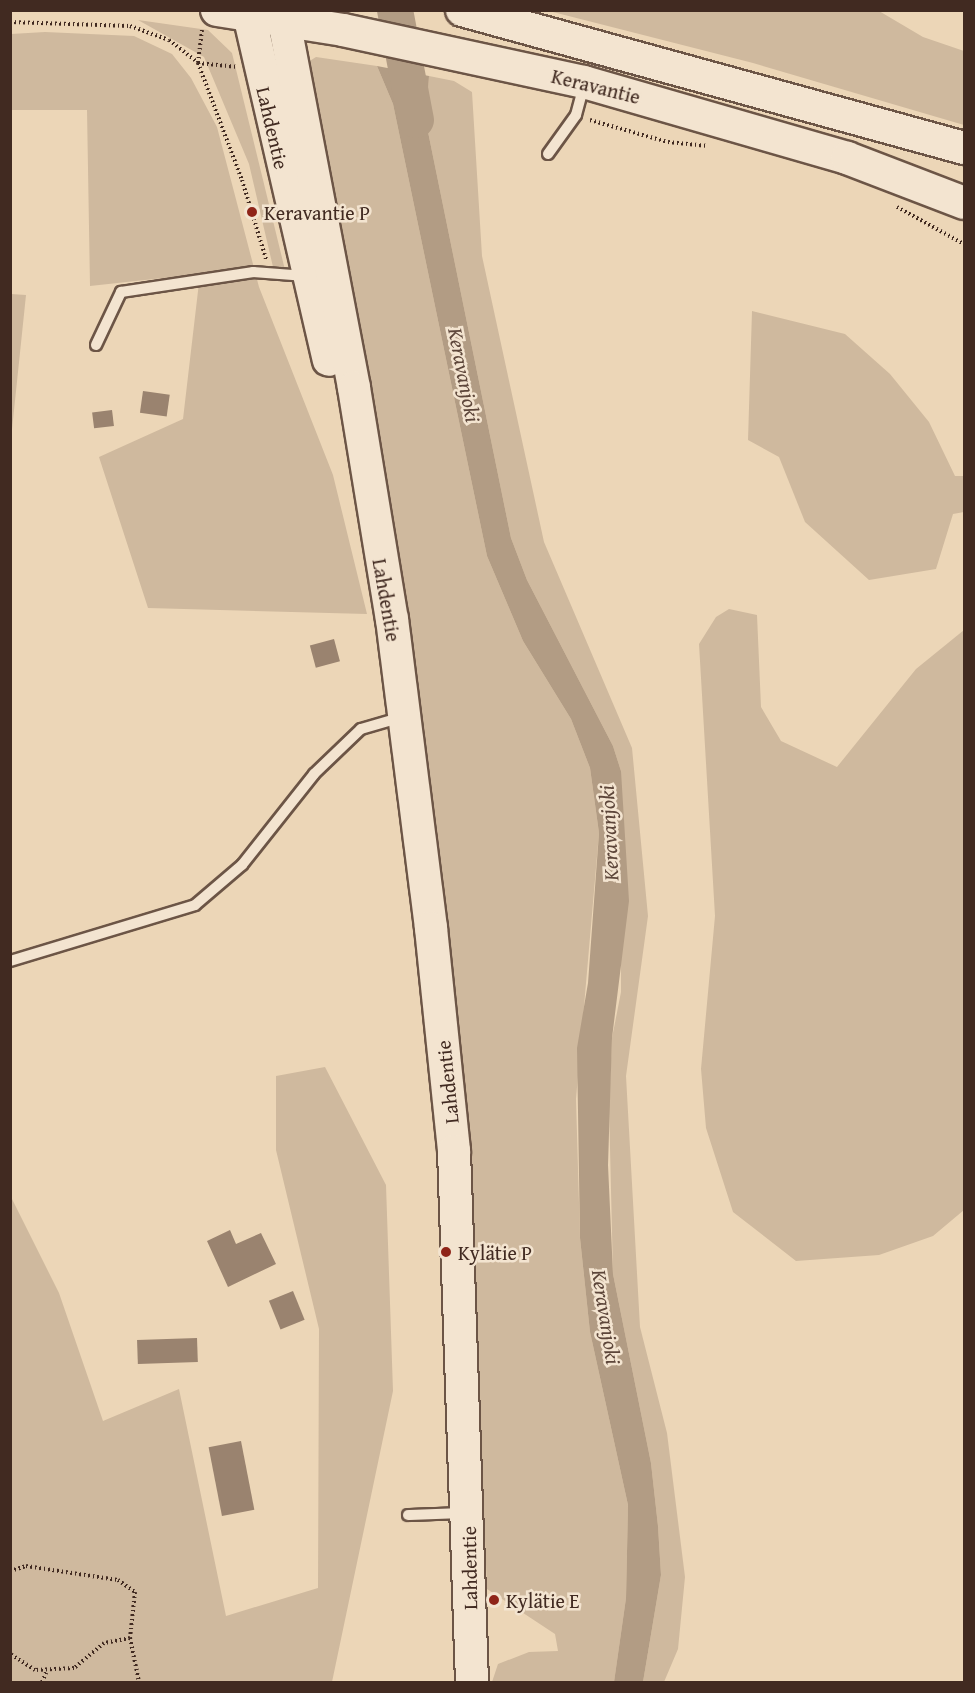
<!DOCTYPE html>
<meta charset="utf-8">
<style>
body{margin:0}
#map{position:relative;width:975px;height:1693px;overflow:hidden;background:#ecd6b7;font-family:"Gentium Book Plus",serif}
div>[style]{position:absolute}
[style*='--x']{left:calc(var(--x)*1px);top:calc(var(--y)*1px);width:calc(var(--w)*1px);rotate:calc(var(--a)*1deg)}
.green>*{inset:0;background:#cfb99e}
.water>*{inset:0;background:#b29c84}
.river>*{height:36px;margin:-18px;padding:0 18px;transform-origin:18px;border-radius:18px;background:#b29c84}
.building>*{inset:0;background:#9a836f;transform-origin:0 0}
.path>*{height:4px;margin-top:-2px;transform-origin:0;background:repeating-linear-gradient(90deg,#412a21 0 1.5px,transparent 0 4.5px)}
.roads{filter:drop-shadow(2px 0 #6c5546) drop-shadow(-2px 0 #6c5546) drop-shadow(0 2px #6c5546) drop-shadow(0 -2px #6c5546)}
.lane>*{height:10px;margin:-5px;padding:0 5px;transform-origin:5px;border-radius:5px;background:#f3e4d0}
.secondary>*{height:32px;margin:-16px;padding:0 16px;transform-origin:16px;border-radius:16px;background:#f3e4d0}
.dots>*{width:16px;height:16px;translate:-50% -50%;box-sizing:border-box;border:3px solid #f3e4d0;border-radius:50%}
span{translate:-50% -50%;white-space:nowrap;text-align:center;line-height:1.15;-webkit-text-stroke:5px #f3e4d0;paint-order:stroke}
.street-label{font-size:20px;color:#412a21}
.poi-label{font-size:20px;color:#412a21}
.left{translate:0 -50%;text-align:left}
.water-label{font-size:21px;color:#5d463a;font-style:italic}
.frame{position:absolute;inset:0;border:12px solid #412a21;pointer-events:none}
</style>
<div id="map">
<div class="green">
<div style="clip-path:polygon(549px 11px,879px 11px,923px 37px,964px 51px,964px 125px,753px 63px)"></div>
<div style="clip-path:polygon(138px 20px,208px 30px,232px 53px,285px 270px,273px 267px,249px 164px,204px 57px)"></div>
<div style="clip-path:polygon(45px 32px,134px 36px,172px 54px,191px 78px,217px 127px,259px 287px,333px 475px,367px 614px,148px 608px,99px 457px,183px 419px,200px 274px,90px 286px,87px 110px,11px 110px,11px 34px)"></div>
<div style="clip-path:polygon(316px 57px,377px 66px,393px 104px,487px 556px,523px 641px,571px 719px,590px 768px,599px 833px,576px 1099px,580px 1238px,590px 1332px,628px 1505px,626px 1598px,614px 1682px,492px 1682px,498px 1664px,529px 1652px,558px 1651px,555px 1634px,487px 1589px,471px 1194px,431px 783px,361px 378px,300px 67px)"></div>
<div style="clip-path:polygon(429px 76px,454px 81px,472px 92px,482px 256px,544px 542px,632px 748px,648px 916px,626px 1076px,640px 1327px,667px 1433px,685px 1577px,678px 1649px,664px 1682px,643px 1682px,661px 1575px,658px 1526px,651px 1463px,613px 1274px,609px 1106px,612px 1038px,621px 992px,621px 771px,613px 746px,527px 580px,511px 538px,426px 122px)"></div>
<div style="clip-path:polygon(11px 294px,26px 295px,11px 439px,10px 294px)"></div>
<div style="clip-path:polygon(752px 311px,845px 334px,890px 374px,929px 422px,955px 476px,964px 476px,964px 512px,953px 514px,936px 569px,869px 580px,805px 522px,779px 457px,748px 440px)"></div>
<div style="clip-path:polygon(729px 609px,757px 615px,761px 707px,781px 741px,837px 767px,916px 669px,964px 630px,964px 1210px,933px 1236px,879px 1255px,796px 1261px,733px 1212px,706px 1128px,701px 1069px,715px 916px,699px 644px,716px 617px)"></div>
<div style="clip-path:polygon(325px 1067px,386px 1185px,393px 1391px,332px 1682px,11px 1682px,11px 1197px,59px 1293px,103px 1421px,179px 1389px,226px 1616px,318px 1588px,319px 1329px,276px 1150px,276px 1076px)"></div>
</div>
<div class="water">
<div style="clip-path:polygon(377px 66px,429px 76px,426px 122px,511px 538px,527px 580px,613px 746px,621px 771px,629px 901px,612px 1038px,608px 1165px,613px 1274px,651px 1463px,658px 1526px,661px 1575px,643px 1682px,614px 1682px,626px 1598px,628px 1505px,590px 1332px,580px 1238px,577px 1048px,588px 983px,599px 833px,590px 768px,571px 719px,523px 641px,487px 556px,393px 104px)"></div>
</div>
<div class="river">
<div style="--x:395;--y:10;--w:112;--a:79.2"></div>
</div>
<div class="building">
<div style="left:143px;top:391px;width:27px;height:22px;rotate:8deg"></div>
<div style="left:112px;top:410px;width:16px;height:20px;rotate:83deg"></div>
<div style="left:334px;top:639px;width:23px;height:25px;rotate:75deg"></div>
<div style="clip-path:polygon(230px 1230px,236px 1244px,261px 1233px,276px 1264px,228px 1287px,207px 1241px)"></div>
<div style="left:293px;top:1291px;width:31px;height:26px;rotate:68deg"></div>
<div style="left:197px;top:1338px;width:24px;height:60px;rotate:88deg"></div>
<div style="left:241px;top:1441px;width:70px;height:33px;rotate:79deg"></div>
</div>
<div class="path">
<div style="--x:10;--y:22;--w:120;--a:1.9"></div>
<div style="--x:130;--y:26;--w:41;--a:19.7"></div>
<div style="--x:169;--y:40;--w:37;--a:38"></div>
<div style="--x:198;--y:63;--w:40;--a:5.7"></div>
<div style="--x:202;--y:30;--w:33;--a:97"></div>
<div style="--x:198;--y:63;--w:125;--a:69.4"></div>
<div style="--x:242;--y:180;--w:83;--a:73.1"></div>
<div style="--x:590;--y:120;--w:81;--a:15.8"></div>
<div style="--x:668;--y:142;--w:40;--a:5.7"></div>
<div style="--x:897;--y:207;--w:77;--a:28.9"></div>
<div style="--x:10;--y:1571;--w:17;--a:-17"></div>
<div style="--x:26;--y:1566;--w:93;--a:8.7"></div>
<div style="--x:118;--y:1580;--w:21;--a:35"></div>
<div style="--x:135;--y:1592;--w:46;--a:96.2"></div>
<div style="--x:130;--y:1638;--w:26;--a:169"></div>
<div style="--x:104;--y:1643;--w:39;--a:140"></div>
<div style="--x:74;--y:1668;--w:39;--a:177"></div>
<div style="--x:35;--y:1670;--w:30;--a:-147"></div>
<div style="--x:130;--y:1638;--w:45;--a:78.4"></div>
<div style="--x:42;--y:1682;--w:13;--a:-67"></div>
</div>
<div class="roads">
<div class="lane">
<div style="--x:548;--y:154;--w:48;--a:-54.3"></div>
<div style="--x:576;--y:115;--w:31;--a:-75"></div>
<div style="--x:96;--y:345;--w:59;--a:-64.7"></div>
<div style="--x:121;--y:292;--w:134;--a:-8.6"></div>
<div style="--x:253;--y:272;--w:53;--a:4.3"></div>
<div style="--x:10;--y:961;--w:193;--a:-16.8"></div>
<div style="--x:195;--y:905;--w:62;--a:-40.4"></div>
<div style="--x:242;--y:865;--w:116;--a:-51.6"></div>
<div style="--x:314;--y:774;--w:65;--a:-43.8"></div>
<div style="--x:361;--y:729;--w:43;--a:-16.3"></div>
<div style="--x:408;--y:1515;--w:56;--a:-2"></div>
</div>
<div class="secondary">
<div style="--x:217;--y:10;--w:128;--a:9"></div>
<div style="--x:343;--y:30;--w:247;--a:12.2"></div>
<div style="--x:584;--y:82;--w:274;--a:16.1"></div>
<div style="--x:847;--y:158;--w:125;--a:21"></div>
<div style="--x:248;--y:10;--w:359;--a:77"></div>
<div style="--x:282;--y:10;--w:385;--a:79.2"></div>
<div style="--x:354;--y:388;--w:234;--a:80.7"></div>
<div style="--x:392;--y:619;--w:311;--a:82.8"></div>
<div style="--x:431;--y:928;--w:224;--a:84.1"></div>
<div style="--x:454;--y:1151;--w:531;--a:88.06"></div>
<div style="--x:462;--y:10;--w:521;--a:15.37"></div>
</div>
</div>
<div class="dots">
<div style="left:252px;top:212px;background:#8f2418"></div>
<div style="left:446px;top:1252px;background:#8f2418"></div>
<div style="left:494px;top:1600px;background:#8f2418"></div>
</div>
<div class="street-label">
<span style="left:596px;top:86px;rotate:14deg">Keravantie</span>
<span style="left:273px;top:128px;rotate:77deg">Lahdentie</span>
<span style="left:387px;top:600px;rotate:80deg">Lahdentie</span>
<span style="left:447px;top:1082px;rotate:-96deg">Lahdentie</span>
<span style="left:469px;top:1568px;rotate:-91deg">Lahdentie</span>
</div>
<div class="poi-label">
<span class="left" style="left:264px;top:212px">Keravantie P</span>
<span class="left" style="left:458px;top:1252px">Kylätie P</span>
<span class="left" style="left:506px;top:1600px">Kylätie E</span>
</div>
<div class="water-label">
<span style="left:464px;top:375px;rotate:79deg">Keravanjoki</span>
<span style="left:609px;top:833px;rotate:-93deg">Keravanjoki</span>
<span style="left:606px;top:1317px;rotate:81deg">Keravanjoki</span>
</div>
<div class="frame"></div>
</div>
